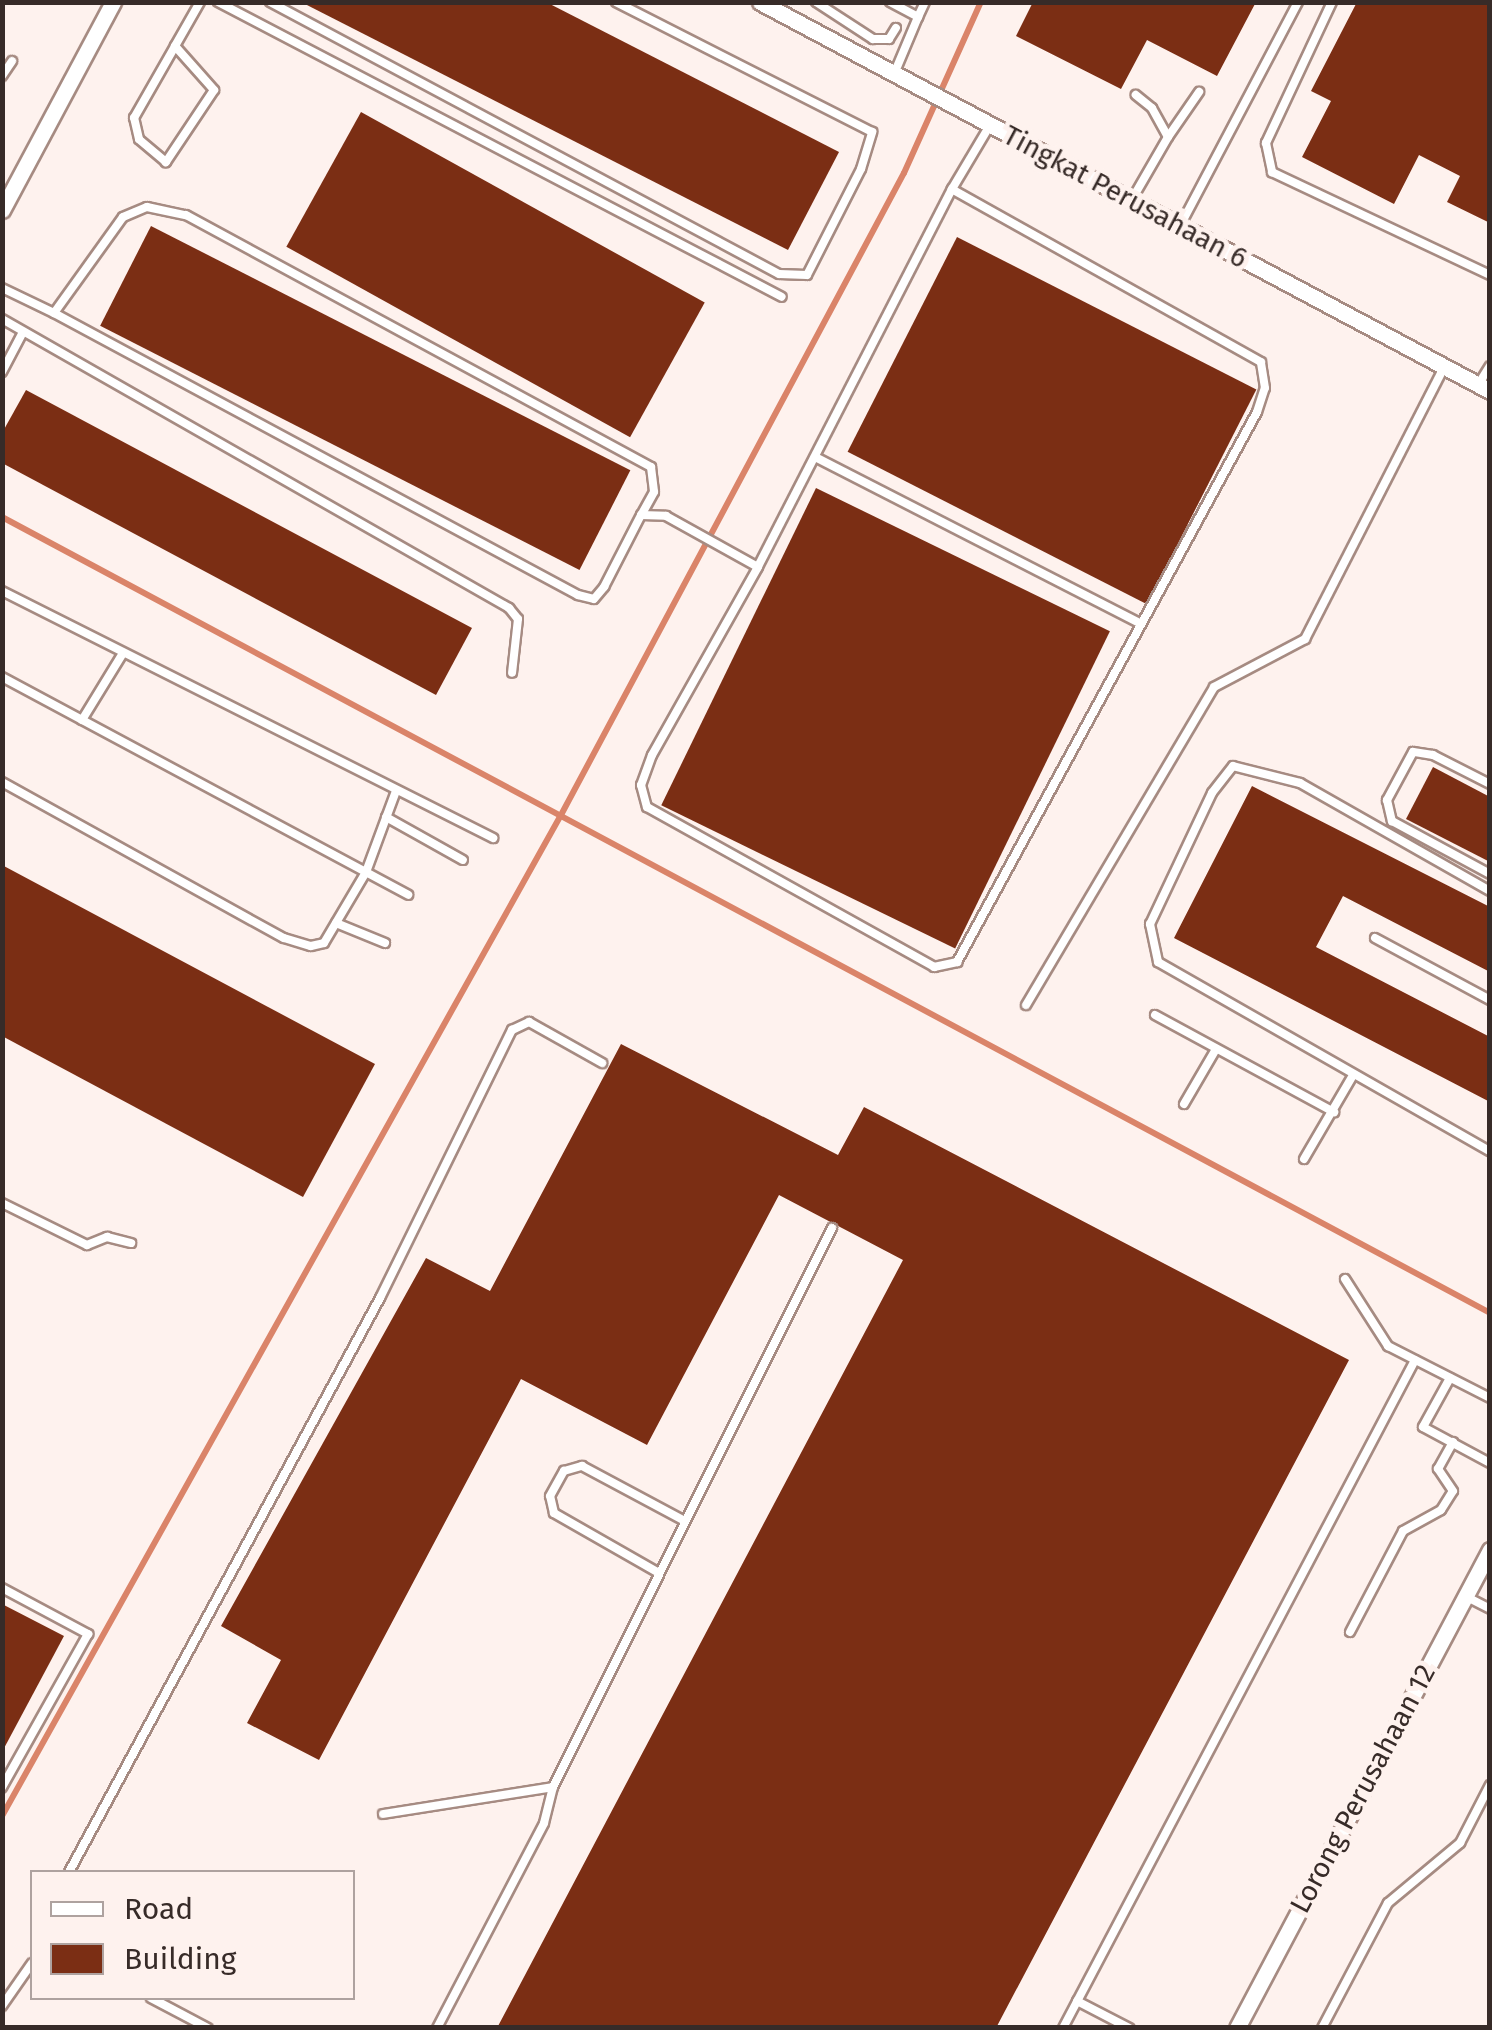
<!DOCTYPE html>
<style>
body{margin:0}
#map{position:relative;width:1492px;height:2030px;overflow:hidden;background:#fef2ee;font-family:"Fira Sans",sans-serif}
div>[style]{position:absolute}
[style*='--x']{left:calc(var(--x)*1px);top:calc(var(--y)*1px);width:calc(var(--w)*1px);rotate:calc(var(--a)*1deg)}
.stream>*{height:6px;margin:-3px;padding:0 3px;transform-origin:3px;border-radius:3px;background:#da8469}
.building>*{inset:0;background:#7b2e14;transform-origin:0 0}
.roads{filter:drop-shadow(2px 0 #a68b82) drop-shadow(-2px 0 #a68b82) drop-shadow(0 2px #a68b82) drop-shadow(0 -2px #a68b82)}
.service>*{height:8px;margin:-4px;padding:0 4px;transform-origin:4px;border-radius:4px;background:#fff}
.minor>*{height:15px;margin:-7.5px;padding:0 7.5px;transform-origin:7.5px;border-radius:7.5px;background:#fff}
span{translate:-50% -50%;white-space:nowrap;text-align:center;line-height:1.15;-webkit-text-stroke:10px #fef2ee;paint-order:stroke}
.street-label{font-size:28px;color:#372b28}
.frame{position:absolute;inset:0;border:5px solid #372b28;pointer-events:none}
.legend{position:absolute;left:30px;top:1870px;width:325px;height:130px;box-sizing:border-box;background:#fef2ee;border:2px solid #aea29f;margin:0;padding:12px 18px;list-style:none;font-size:30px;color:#372b28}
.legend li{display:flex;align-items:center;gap:20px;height:50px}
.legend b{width:50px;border:2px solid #aea29f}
</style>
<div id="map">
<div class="stream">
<div style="--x:2;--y:517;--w:1688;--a:28.14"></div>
<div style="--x:2;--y:1816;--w:1147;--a:-60.82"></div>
<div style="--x:561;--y:815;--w:728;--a:-61.89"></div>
<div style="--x:904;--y:173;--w:188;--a:-65.8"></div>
</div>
<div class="building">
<div style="clip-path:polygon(301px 2px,546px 2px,839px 152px,788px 250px)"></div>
<div style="clip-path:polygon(1033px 2px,1256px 2px,1217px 76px,1147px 40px,1121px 89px,1016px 36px)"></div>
<div style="clip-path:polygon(1357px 2px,1490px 2px,1490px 223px,1447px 202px,1460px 176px,1419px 155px,1394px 204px,1302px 157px,1331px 101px,1311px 91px)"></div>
<div style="left:361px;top:112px;width:393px;height:154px;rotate:29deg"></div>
<div style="left:151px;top:226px;width:538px;height:112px;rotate:27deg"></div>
<div style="left:957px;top:237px;width:336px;height:241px;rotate:27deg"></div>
<div style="clip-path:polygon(26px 390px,472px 628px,436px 695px,2px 463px,2px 433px)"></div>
<div style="left:816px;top:488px;width:327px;height:353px;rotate:26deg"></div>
<div style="clip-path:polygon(1433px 767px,1490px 797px,1490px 862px,1406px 819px)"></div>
<div style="clip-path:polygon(1252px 786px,1490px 907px,1490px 972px,1343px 896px,1316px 947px,1490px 1037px,1490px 1102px,1174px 938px)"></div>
<div style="clip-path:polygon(2px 865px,375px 1064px,303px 1197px,2px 1036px)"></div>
<div style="clip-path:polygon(621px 1044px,838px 1155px,864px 1107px,1349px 1360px,996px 2028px,497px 2028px,903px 1260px,779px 1195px,647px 1445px,521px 1379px,319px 1760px,247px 1723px,281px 1660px,221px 1626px,426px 1258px,490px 1291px)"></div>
<div style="clip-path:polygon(2px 1604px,64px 1636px,2px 1752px)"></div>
</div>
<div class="roads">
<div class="service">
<div style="--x:218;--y:2;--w:636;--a:27.61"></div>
<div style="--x:270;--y:2;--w:577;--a:28.12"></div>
<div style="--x:779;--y:274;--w:28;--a:2"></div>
<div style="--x:807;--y:275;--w:119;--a:-63"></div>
<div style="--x:861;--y:169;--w:39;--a:-73"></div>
<div style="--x:872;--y:132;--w:287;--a:-153.1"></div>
<div style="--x:816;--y:2;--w:68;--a:33"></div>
<div style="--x:873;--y:39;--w:16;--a:0"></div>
<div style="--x:889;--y:39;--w:13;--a:-58"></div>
<div style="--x:890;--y:2;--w:32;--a:28"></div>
<div style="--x:918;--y:17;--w:62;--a:112.8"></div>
<div style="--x:1332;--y:2;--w:156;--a:115.1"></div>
<div style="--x:1266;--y:143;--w:30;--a:78"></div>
<div style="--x:1272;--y:172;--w:241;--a:25.3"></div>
<div style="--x:918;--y:17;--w:17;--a:-65"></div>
<div style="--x:175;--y:46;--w:59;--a:48.4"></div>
<div style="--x:214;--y:90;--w:87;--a:123.7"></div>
<div style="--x:166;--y:162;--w:35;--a:-140"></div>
<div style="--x:139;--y:139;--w:22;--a:-103"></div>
<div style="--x:134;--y:118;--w:83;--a:-60.3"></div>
<div style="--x:175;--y:46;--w:51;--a:-60.4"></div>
<div style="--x:2;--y:76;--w:18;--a:-56"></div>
<div style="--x:1168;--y:137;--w:55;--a:-55.4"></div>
<div style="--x:952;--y:189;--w:74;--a:-59.3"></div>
<div style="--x:1131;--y:201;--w:74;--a:-60"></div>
<div style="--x:1168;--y:137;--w:33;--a:-119"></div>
<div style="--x:1152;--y:108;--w:21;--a:-141"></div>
<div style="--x:1180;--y:226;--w:253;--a:-62.2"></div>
<div style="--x:2;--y:288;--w:58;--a:25.7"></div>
<div style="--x:54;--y:313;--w:118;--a:-54.3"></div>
<div style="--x:123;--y:217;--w:26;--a:-23"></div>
<div style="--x:147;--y:207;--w:40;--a:12"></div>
<div style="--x:186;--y:215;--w:529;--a:28.45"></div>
<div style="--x:651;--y:467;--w:25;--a:83"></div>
<div style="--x:654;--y:492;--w:26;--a:119"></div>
<div style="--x:54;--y:313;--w:595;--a:28.29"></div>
<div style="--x:578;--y:595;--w:16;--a:14"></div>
<div style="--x:594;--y:599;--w:16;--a:-50"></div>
<div style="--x:604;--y:587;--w:81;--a:-62.8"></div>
<div style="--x:641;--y:515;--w:25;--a:2"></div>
<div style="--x:666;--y:516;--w:105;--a:29"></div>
<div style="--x:758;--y:567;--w:216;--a:119.4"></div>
<div style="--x:652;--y:755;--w:32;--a:110"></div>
<div style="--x:641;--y:785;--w:23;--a:75"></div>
<div style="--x:647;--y:807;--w:329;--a:29.1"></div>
<div style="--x:934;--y:967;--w:24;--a:-12"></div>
<div style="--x:957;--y:962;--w:626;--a:-61.39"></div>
<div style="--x:1257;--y:412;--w:25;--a:-72"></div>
<div style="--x:1265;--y:388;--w:26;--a:-99"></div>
<div style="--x:1261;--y:362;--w:354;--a:-150.8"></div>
<div style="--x:952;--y:189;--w:425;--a:117.2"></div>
<div style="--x:2;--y:319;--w:584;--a:29.68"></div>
<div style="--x:509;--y:608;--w:14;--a:51"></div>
<div style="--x:518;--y:619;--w:54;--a:96.3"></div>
<div style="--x:2;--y:372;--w:45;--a:-62.3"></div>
<div style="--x:1478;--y:385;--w:22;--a:-58"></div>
<div style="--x:817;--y:458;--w:364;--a:27.1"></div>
<div style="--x:2;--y:591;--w:550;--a:26.7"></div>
<div style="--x:2;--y:677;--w:461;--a:28.2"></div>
<div style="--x:82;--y:720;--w:79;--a:-58.5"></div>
<div style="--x:2;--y:782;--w:322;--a:29"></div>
<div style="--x:284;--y:938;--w:28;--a:17"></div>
<div style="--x:311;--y:946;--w:13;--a:-13"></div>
<div style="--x:324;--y:943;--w:82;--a:-59.4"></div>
<div style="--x:366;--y:872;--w:86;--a:-69.7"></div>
<div style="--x:1490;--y:784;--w:64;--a:-153"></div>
<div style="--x:1433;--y:755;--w:20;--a:-171"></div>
<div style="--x:1413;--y:752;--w:55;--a:118.4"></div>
<div style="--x:1387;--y:800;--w:22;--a:77"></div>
<div style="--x:1392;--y:821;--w:111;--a:28.4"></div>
<div style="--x:386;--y:817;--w:88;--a:29.2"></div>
<div style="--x:1490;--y:891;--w:219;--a:-150.4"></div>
<div style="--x:1300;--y:783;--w:69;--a:-165.8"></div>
<div style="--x:1233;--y:766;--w:34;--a:128"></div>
<div style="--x:1212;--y:793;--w:145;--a:115.3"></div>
<div style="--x:1150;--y:924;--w:39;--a:78"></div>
<div style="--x:1158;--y:962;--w:382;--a:29.7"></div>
<div style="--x:336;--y:923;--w:53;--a:22.2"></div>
<div style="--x:1375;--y:938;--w:131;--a:28.3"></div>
<div style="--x:1026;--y:1005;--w:369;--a:-59.4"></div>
<div style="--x:1214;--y:687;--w:103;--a:-27.8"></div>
<div style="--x:1305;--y:639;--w:305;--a:-62.9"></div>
<div style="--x:1155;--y:1015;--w:204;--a:28.5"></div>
<div style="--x:1184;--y:1104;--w:64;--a:-59.8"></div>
<div style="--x:1304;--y:1159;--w:95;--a:-59.7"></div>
<div style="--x:2;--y:1203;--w:95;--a:26.3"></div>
<div style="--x:87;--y:1245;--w:22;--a:-22"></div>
<div style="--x:107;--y:1237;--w:25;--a:14"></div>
<div style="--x:1345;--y:1279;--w:80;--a:57.3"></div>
<div style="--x:1388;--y:1346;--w:114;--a:27"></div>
<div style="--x:1450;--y:1378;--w:56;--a:118.9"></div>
<div style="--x:1423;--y:1427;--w:76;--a:28.2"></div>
<div style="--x:659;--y:1573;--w:121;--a:-150.3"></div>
<div style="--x:554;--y:1513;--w:17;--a:-103"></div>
<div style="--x:550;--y:1496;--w:29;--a:-61"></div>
<div style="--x:564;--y:1471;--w:19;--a:-16"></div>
<div style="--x:582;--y:1466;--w:115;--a:28.1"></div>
<div style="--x:2;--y:1588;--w:98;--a:28.1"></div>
<div style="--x:88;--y:1634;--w:176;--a:119.3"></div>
<div style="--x:1465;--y:1596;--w:28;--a:27"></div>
<div style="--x:1350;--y:1632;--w:114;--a:-62.3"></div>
<div style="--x:1403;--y:1531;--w:43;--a:-28.9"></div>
<div style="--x:1441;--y:1510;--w:22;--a:-58"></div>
<div style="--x:1453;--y:1491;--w:27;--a:-124"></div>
<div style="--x:1438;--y:1469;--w:31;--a:-61"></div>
<div style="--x:383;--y:1814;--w:172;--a:-9"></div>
<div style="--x:69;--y:1872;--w:653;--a:-61.55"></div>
<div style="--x:380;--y:1298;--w:299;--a:-63.8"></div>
<div style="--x:512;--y:1030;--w:19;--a:-25"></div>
<div style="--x:529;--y:1022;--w:84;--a:29.3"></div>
<div style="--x:151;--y:1998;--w:64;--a:27.8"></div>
<div style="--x:1077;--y:2001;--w:59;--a:27.4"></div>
<div style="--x:2;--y:2006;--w:52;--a:-55.1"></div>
<div style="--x:437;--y:2028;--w:231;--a:-62.4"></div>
<div style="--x:544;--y:1823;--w:37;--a:-76"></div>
<div style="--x:553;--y:1787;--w:625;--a:-63.48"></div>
<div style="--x:1063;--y:2028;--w:755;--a:-62.21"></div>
<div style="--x:1322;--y:2028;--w:141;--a:-62.2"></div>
<div style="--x:1388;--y:1903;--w:94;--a:-39.8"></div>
<div style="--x:1460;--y:1843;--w:65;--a:-62.7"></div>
</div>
<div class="minor">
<div style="--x:760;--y:2;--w:827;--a:28.05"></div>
<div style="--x:2;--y:210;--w:236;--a:-61.9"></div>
<div style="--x:1237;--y:2028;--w:541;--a:-62.11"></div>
</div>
</div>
<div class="street-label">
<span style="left:1125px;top:197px;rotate:28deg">Tingkat Perusahaan 6</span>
<span style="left:1363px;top:1789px;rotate:-62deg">Lorong Perusahaan 12</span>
</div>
<div class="frame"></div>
<ul class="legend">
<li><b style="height:12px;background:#fff"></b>Road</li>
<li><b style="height:28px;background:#7b2e14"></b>Building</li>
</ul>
</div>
